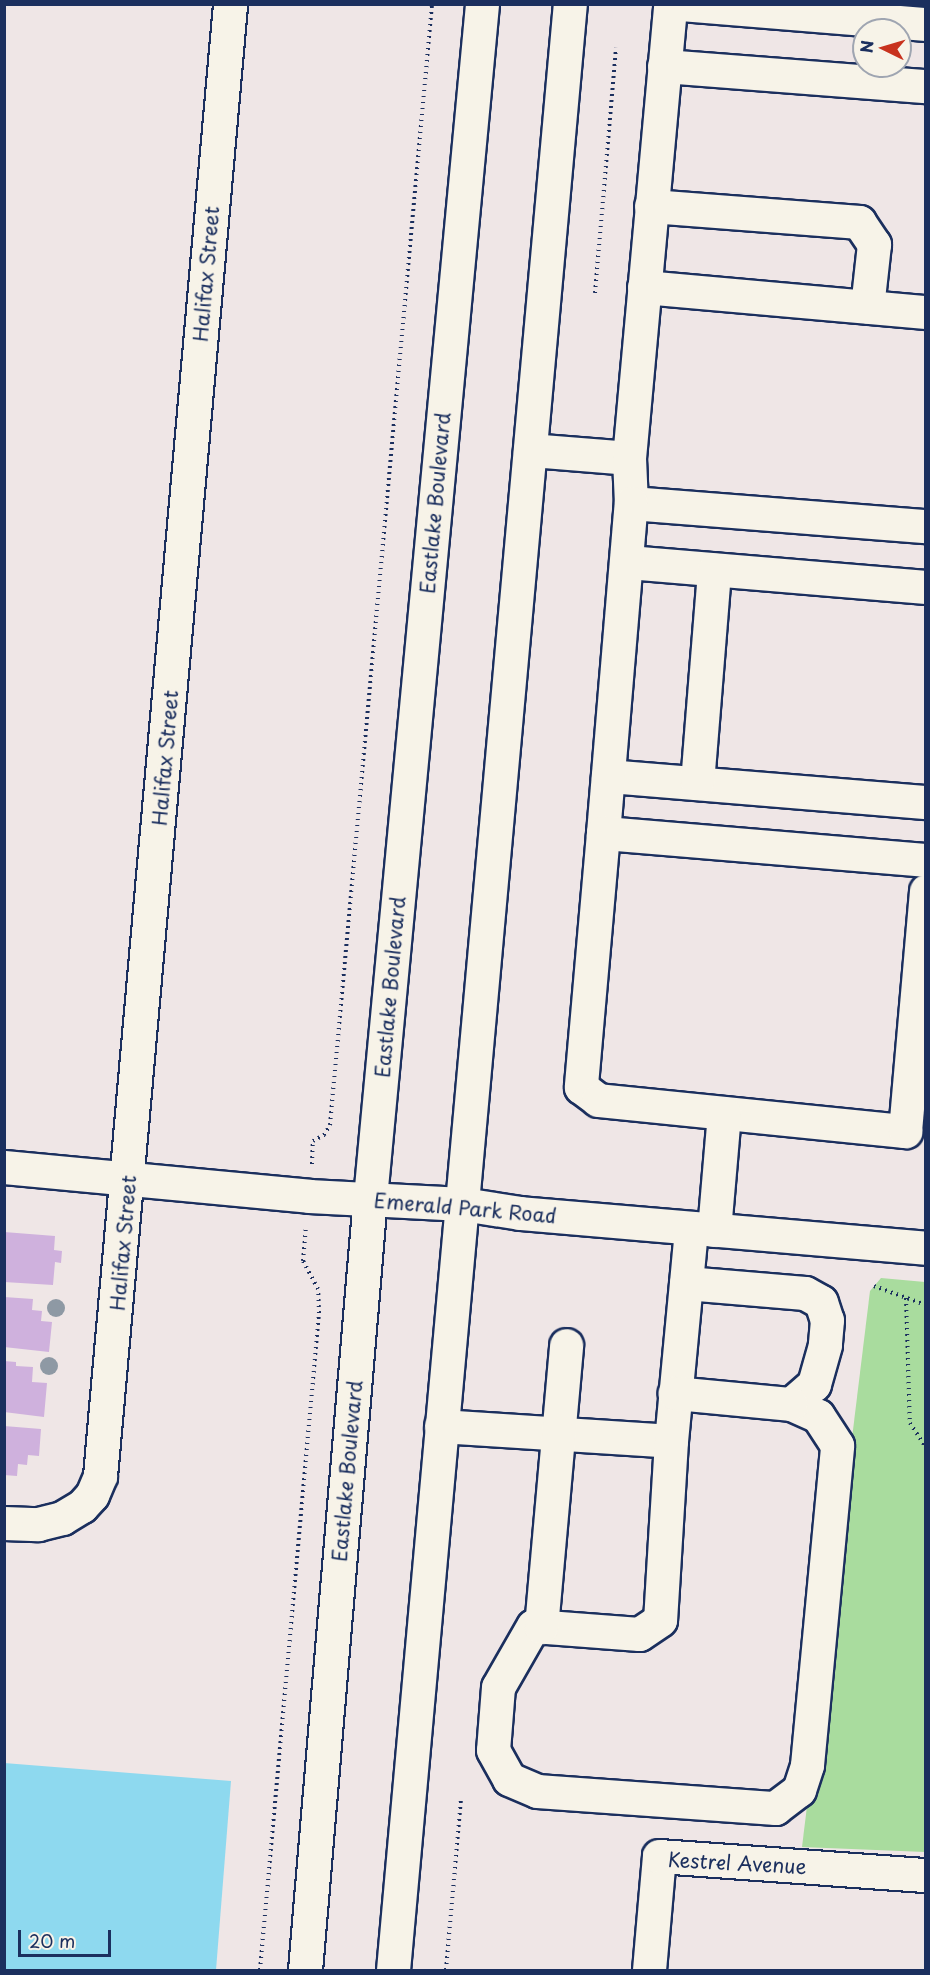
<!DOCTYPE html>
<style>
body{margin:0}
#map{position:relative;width:930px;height:1975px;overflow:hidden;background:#efe6e6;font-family:"Playpen Sans",sans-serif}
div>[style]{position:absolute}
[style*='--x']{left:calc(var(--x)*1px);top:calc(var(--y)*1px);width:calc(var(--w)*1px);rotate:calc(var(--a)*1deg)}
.green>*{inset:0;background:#a9dc9e}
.water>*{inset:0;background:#8ed9ef}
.building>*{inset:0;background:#cfb1dd}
.path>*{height:4px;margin-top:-2px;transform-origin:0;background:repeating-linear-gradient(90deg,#1b2f5e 0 1.5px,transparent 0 6px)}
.roads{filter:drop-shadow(2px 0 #1b2f5e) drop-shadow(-2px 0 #1b2f5e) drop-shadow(0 2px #1b2f5e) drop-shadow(0 -2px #1b2f5e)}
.minor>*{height:33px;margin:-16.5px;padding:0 16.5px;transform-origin:16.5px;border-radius:16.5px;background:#f7f3e8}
.major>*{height:33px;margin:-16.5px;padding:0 16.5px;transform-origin:16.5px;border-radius:16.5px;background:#f7f3e8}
.trees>*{width:18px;height:18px;margin:-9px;border-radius:50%;background:#8e99a4}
span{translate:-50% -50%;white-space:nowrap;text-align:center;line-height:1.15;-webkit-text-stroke:5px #f7f3e8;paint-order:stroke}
.street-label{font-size:20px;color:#1b2f5e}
.frame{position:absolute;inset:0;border:6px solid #1b2f5e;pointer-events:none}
.north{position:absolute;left:852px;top:18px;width:60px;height:60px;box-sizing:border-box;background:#f7f3e8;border:2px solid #9fa5b1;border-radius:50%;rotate:275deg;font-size:16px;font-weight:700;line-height:24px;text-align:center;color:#1b2f5e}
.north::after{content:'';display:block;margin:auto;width:21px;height:27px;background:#c8321e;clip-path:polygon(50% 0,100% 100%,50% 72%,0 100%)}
.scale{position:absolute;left:18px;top:1930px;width:93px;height:27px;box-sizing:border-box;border:3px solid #1b2f5e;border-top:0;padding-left:8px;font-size:18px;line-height:21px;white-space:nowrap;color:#1b2f5e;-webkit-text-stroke:4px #f7f3e8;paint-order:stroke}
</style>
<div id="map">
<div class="green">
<div style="clip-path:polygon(881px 1278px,925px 1282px,925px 1852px,802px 1847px,870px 1291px)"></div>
</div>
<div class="water">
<div style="clip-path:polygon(4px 1763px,231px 1781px,216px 1970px,5px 1970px)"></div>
</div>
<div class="building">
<div style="clip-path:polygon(4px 1232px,55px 1236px,54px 1250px,62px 1251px,61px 1263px,55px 1262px,53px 1285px,4px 1282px)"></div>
<div style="clip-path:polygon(4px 1297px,33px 1299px,32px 1310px,42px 1311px,41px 1321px,52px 1322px,49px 1352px,4px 1347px)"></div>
<div style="clip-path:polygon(4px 1361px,16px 1362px,16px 1366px,33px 1367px,32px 1382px,47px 1383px,44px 1417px,4px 1412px)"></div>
<div style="clip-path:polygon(4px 1426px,41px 1429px,39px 1456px,28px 1455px,27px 1465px,18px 1464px,17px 1476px,4px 1475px)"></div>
</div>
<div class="path">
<div style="--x:595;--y:293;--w:246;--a:-85.1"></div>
<div style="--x:312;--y:1164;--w:23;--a:-88"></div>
<div style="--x:313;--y:1141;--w:13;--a:-29"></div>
<div style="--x:324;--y:1135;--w:12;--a:-59"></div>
<div style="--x:330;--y:1125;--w:1126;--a:-84.8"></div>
<div style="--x:874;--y:1286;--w:55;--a:20.1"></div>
<div style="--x:906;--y:1298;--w:125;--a:88.2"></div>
<div style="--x:910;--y:1423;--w:30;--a:57"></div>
<div style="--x:260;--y:1970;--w:660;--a:-84.87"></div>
<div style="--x:319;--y:1313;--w:24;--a:-92"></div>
<div style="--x:318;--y:1289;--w:32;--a:-118"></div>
<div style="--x:303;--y:1261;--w:33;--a:-85"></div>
<div style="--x:446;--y:1970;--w:172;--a:-85"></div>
</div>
<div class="roads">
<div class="minor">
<div style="--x:681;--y:4;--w:246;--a:4.7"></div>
<div style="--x:664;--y:66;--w:263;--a:4.4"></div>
<div style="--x:651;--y:206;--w:209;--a:4.4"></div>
<div style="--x:859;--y:222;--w:27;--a:56"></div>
<div style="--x:874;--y:244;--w:63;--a:96.3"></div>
<div style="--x:644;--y:287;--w:283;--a:5.1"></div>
<div style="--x:530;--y:450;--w:99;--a:4.6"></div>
<div style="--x:629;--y:458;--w:456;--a:-84.8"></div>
<div style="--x:629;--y:458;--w:45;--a:87.5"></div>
<div style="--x:631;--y:503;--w:296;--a:4.5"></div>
<div style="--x:628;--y:562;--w:299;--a:4.8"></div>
<div style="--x:608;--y:776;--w:319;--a:4.7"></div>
<div style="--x:697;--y:783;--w:214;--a:-85.4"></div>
<div style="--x:603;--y:833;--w:331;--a:-85.2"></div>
<div style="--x:926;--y:860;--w:324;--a:-175.2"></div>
<div style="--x:603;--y:833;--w:255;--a:95"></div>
<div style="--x:581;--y:1087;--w:21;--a:37"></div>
<div style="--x:598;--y:1100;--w:309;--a:5.8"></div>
<div style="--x:905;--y:1131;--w:241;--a:-85"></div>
<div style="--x:4;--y:1167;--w:306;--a:5.4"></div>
<div style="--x:309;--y:1196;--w:154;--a:3"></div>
<div style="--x:463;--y:1204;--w:58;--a:9"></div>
<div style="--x:520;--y:1213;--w:408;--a:4.9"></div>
<div style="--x:714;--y:1230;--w:117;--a:-85.1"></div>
<div style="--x:686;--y:1283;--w:119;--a:4.8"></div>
<div style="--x:805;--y:1293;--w:18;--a:29"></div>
<div style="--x:821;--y:1302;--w:19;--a:72"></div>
<div style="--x:827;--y:1320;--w:25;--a:95"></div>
<div style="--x:825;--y:1345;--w:41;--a:105.8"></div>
<div style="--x:814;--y:1384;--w:30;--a:139"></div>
<div style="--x:441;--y:1426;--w:230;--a:3.7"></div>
<div style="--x:671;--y:1441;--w:214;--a:-84.6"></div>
<div style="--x:671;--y:1441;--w:179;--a:93.5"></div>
<div style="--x:660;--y:1620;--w:25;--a:146"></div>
<div style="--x:639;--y:1634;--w:106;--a:-175.7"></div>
<div style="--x:533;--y:1626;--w:70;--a:119.8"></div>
<div style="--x:498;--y:1687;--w:63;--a:94.5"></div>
<div style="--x:493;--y:1750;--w:33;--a:61"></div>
<div style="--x:509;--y:1779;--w:30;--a:23"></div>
<div style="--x:537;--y:1791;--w:239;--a:4.1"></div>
<div style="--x:775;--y:1808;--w:30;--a:-37"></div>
<div style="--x:799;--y:1790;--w:26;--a:-72"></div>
<div style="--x:807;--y:1765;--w:321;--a:-84.6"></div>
<div style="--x:837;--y:1445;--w:35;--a:-123"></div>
<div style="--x:818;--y:1416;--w:30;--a:-156"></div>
<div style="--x:791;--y:1404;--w:117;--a:-174.6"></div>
<div style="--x:4;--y:1523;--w:34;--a:2"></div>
<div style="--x:38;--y:1524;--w:25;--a:-14"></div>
<div style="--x:62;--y:1518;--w:23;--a:-31"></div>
<div style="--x:82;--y:1506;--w:15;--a:-48"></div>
<div style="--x:92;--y:1495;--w:21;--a:-67"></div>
<div style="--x:100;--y:1476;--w:1478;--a:-84.95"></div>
<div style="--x:541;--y:1627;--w:283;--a:-84.9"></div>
<div style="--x:649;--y:1970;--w:114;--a:-85"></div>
<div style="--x:659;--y:1856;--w:268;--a:4.1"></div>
</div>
<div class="major">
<div style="--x:305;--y:1970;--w:775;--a:-85.19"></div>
<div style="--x:370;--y:1198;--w:1199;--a:-84.64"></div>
<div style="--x:393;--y:1970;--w:1974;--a:-84.86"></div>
</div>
</div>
<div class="trees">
<div style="left:56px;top:1308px"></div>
<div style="left:49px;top:1366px"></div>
</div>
<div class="street-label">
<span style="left:206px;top:274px;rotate:-85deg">Halifax Street</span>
<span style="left:435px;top:503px;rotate:-85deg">Eastlake Boulevard</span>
<span style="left:165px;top:758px;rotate:-85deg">Halifax Street</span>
<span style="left:390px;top:987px;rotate:-85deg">Eastlake Boulevard</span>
<span style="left:465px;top:1208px;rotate:5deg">Emerald Park Road</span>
<span style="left:123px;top:1243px;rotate:-85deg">Halifax Street</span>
<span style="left:347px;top:1471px;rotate:-85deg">Eastlake Boulevard</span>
<span style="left:737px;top:1863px;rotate:3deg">Kestrel Avenue</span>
</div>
<div class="frame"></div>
<div class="north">N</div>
<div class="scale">20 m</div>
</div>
